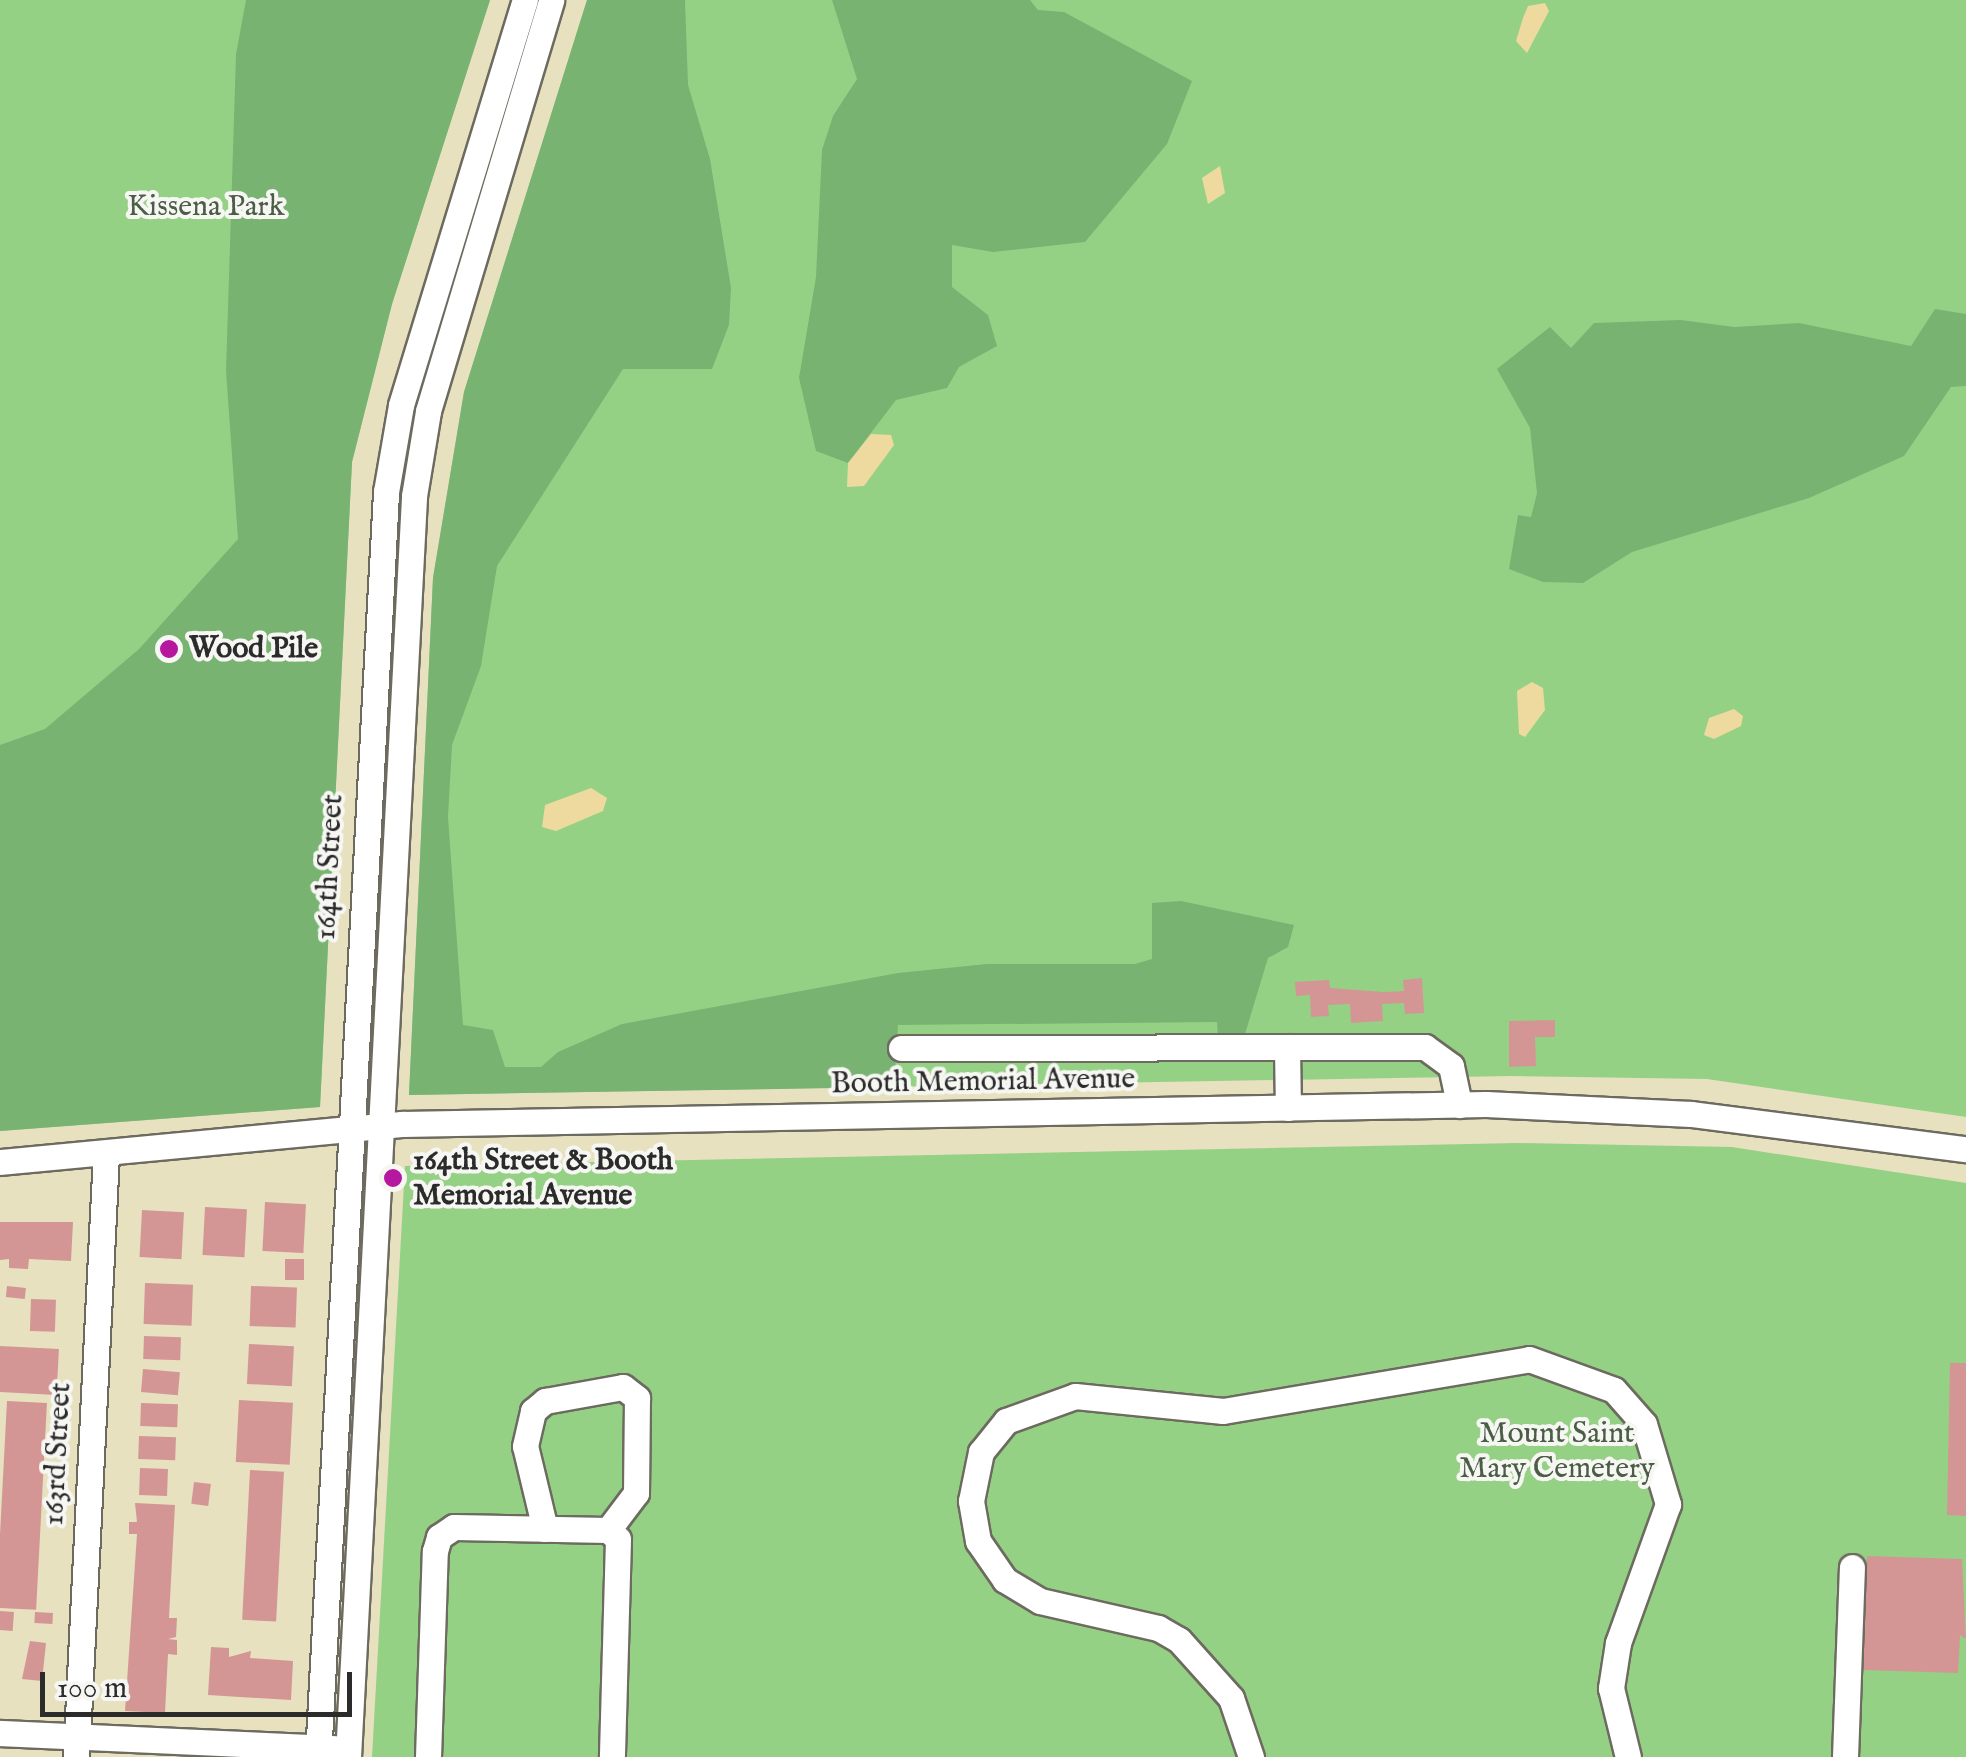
<!DOCTYPE html>
<style>
body{margin:0}
#map{position:relative;width:1966px;height:1757px;overflow:hidden;background:#e7e1c0;font-family:"IM FELL English",serif}
div>[style]{position:absolute}
[style*='--x']{left:calc(var(--x)*1px);top:calc(var(--y)*1px);width:calc(var(--w)*1px);rotate:calc(var(--a)*1deg)}
.green>*{inset:0;background:#95d185}
.forest>*{inset:0;background:#78b372}
.sand>*{inset:0;background:#eeda9e}
.building>*{inset:0;background:#d39694;transform-origin:0 0}
.roads{filter:drop-shadow(2px 0 #6d6b5f) drop-shadow(-2px 0 #6d6b5f) drop-shadow(0 2px #6d6b5f) drop-shadow(0 -2px #6d6b5f)}
.minor>*{height:25px;margin:-12.5px;padding:0 12.5px;transform-origin:12.5px;border-radius:12.5px;background:#fff}
.dots>*{width:28px;height:28px;translate:-50% -50%;box-sizing:border-box;border:5px solid #f6f6f2;border-radius:50%}
span{translate:-50% -50%;white-space:nowrap;text-align:center;line-height:1.15;-webkit-text-stroke:8px #f6f6f2;paint-order:stroke}
.park-label{font-size:30px;color:#4b5d46}
.poi-label{font-size:30px;color:#2b2b2b;font-weight:700}
.left{translate:0 -50%;text-align:left}
.street-label{font-size:30px;color:#2b2b2b}
.scale{position:absolute;left:40px;top:1672px;width:312px;height:45px;box-sizing:border-box;border:5px solid #2b2b2b;border-top:0;padding-left:12px;font-size:30px;line-height:35px;white-space:nowrap;color:#2b2b2b;-webkit-text-stroke:8px #f6f6f2;paint-order:stroke}
</style>
<div id="map">
<div class="green">
<div style="clip-path:polygon(0 0,490px 0,392px 304px,352px 462px,320px 1107px,0 1131px)"></div>
<div style="clip-path:polygon(587px 0,1966px 0,1966px 1117px,1707px 1079px,1511px 1076px,409px 1095px,433px 578px,464px 392px)"></div>
<div style="clip-path:polygon(1518px 1143px,1732px 1147px,1966px 1183px,1966px 1757px,372px 1757px,405px 1166px)"></div>
</div>
<div class="forest">
<div style="clip-path:polygon(246px 0,490px 0,392px 304px,352px 462px,320px 1107px,0 1131px,0 745px,45px 729px,139px 649px,238px 539px,226px 371px,236px 54px)"></div>
<div style="clip-path:polygon(587px 0,685px 0,688px 85px,710px 159px,731px 288px,729px 325px,712px 369px,623px 369px,497px 566px,481px 666px,452px 745px,448px 817px,463px 1025px,493px 1030px,505px 1067px,541px 1067px,558px 1052px,622px 1024px,898px 973px,987px 964px,1135px 964px,1152px 959px,1152px 903px,1181px 901px,1294px 925px,1288px 947px,1268px 958px,1245px 1034px,1218px 1038px,1217px 1022px,898px 1025px,894px 1087px,409px 1095px,433px 578px,464px 392px)"></div>
<div style="clip-path:polygon(832px 0,1030px 0,1038px 10px,1064px 12px,1192px 81px,1167px 144px,1085px 242px,993px 252px,952px 245px,952px 287px,988px 315px,997px 346px,959px 367px,947px 388px,896px 400px,848px 463px,816px 451px,799px 378px,816px 277px,822px 150px,833px 116px,857px 79px)"></div>
<div style="clip-path:polygon(1935px 309px,1966px 314px,1966px 386px,1951px 387px,1904px 456px,1809px 498px,1632px 552px,1583px 583px,1543px 582px,1509px 569px,1518px 515px,1531px 517px,1537px 493px,1530px 428px,1497px 369px,1550px 327px,1571px 348px,1594px 323px,1681px 320px,1734px 327px,1799px 323px,1911px 346px)"></div>
</div>
<div class="sand">
<div style="clip-path:polygon(1545px 3px,1549px 11px,1527px 53px,1516px 41px,1523px 18px,1528px 6px)"></div>
<div style="clip-path:polygon(1220px 166px,1225px 193px,1208px 204px,1202px 178px)"></div>
<div style="clip-path:polygon(871px 434px,891px 435px,894px 445px,864px 486px,847px 487px,848px 463px)"></div>
<div style="clip-path:polygon(1532px 682px,1543px 688px,1545px 710px,1525px 737px,1519px 734px,1517px 691px)"></div>
<div style="clip-path:polygon(1734px 709px,1743px 716px,1741px 726px,1714px 739px,1704px 735px,1709px 718px)"></div>
<div style="clip-path:polygon(591px 788px,607px 798px,603px 811px,556px 831px,542px 827px,545px 805px)"></div>
</div>
<div class="building">
<div style="clip-path:polygon(1422px 978px,1424px 1013px,1405px 1014px,1404px 1003px,1382px 1004px,1383px 1021px,1351px 1023px,1350px 1004px,1328px 1005px,1329px 1016px,1311px 1017px,1310px 995px,1296px 996px,1295px 982px,1329px 980px,1330px 988px,1384px 992px,1404px 991px,1403px 980px)"></div>
<div style="clip-path:polygon(1555px 1020px,1555px 1037px,1535px 1037px,1536px 1066px,1509px 1067px,1509px 1021px)"></div>
<div style="left:265px;top:1202px;width:41px;height:49px;rotate:3deg"></div>
<div style="left:205px;top:1207px;width:42px;height:48px;rotate:3deg"></div>
<div style="left:142px;top:1210px;width:42px;height:47px;rotate:3deg"></div>
<div style="clip-path:polygon(0 1222px,73px 1222px,71px 1261px,29px 1259px,28px 1269px,9px 1268px,9px 1259px,0 1260px)"></div>
<div style="left:285px;top:1259px;width:19px;height:21px"></div>
<div style="left:145px;top:1283px;width:48px;height:41px;rotate:2deg"></div>
<div style="left:7px;top:1286px;width:19px;height:11px;rotate:6deg"></div>
<div style="left:251px;top:1286px;width:46px;height:40px;rotate:2deg"></div>
<div style="left:31px;top:1299px;width:25px;height:32px;rotate:2deg"></div>
<div style="left:144px;top:1336px;width:37px;height:23px;rotate:2deg"></div>
<div style="left:249px;top:1344px;width:45px;height:40px;rotate:3deg"></div>
<div style="left:0;top:1346px;width:59px;height:46px;rotate:3deg"></div>
<div style="clip-path:polygon(1950px 1363px,1966px 1363px,1966px 1516px,1947px 1515px)"></div>
<div style="left:143px;top:1369px;width:37px;height:23px;rotate:5deg"></div>
<div style="left:239px;top:1400px;width:54px;height:62px;rotate:3deg"></div>
<div style="left:7px;top:1401px;width:40px;height:207px;rotate:3deg"></div>
<div style="left:141px;top:1403px;width:37px;height:23px;rotate:2deg"></div>
<div style="left:139px;top:1436px;width:37px;height:23px;rotate:2deg"></div>
<div style="left:140px;top:1468px;width:28px;height:27px;rotate:2deg"></div>
<div style="left:250px;top:1470px;width:34px;height:150px;rotate:3deg"></div>
<div style="left:194px;top:1482px;width:17px;height:22px;rotate:7deg"></div>
<div style="clip-path:polygon(135px 1503px,175px 1505px,169px 1618px,177px 1618px,176px 1637px,168px 1639px,177px 1640px,177px 1655px,168px 1654px,165px 1713px,125px 1711px,137px 1534px,129px 1534px,129px 1522px,137px 1522px)"></div>
<div style="clip-path:polygon(1867px 1556px,1962px 1559px,1966px 1639px,1960px 1635px,1958px 1673px,1863px 1670px)"></div>
<div style="left:0;top:1611px;width:14px;height:19px;rotate:4deg"></div>
<div style="left:35px;top:1612px;width:18px;height:11px;rotate:3deg"></div>
<div style="clip-path:polygon(30px 1641px,46px 1643px,42px 1681px,22px 1679px)"></div>
<div style="clip-path:polygon(211px 1647px,229px 1648px,229px 1657px,251px 1651px,250px 1658px,293px 1661px,291px 1700px,208px 1695px)"></div>
</div>
<div class="roads">
<div class="minor">
<div style="--x:1287;--y:1047;--w:61;--a:89.1"></div>
<div style="--x:901;--y:1048;--w:524;--a:-0.11"></div>
<div style="--x:1425;--y:1047;--w:32;--a:36"></div>
<div style="--x:1451;--y:1066;--w:40;--a:78"></div>
<div style="--x:0;--y:1162;--w:404;--a:-5.4"></div>
<div style="--x:402;--y:1124;--w:1084;--a:-1.06"></div>
<div style="--x:1486;--y:1104;--w:205;--a:2.8"></div>
<div style="--x:1691;--y:1114;--w:277;--a:7.3"></div>
<div style="--x:545;--y:1529;--w:85;--a:-103.5"></div>
<div style="--x:525;--y:1446;--w:36;--a:-77"></div>
<div style="--x:533;--y:1411;--w:16;--a:-40"></div>
<div style="--x:545;--y:1401;--w:79;--a:-10.2"></div>
<div style="--x:623;--y:1387;--w:18;--a:38"></div>
<div style="--x:637;--y:1398;--w:95;--a:90.6"></div>
<div style="--x:636;--y:1493;--w:46;--a:127.1"></div>
<div style="--x:0;--y:1733;--w:335;--a:2.6"></div>
<div style="--x:76;--y:1757;--w:604;--a:-87.15"></div>
<div style="--x:318;--y:1757;--w:1267;--a:-86.92"></div>
<div style="--x:386;--y:492;--w:88;--a:-80.2"></div>
<div style="--x:401;--y:405;--w:424;--a:-73"></div>
<div style="--x:348;--y:1757;--w:1263;--a:-87"></div>
<div style="--x:414;--y:496;--w:86;--a:-80.6"></div>
<div style="--x:428;--y:411;--w:429;--a:-73.3"></div>
<div style="--x:428;--y:1757;--w:206;--a:-88.1"></div>
<div style="--x:435;--y:1551;--w:15;--a:-74"></div>
<div style="--x:439;--y:1537;--w:18;--a:-34"></div>
<div style="--x:454;--y:1527;--w:154;--a:1.1"></div>
<div style="--x:608;--y:1530;--w:13;--a:42"></div>
<div style="--x:618;--y:1539;--w:218;--a:91.6"></div>
<div style="--x:1251;--y:1757;--w:62;--a:-108.7"></div>
<div style="--x:1231;--y:1698;--w:78;--a:-131.9"></div>
<div style="--x:1179;--y:1640;--w:24;--a:-150"></div>
<div style="--x:1158;--y:1628;--w:121;--a:-167.1"></div>
<div style="--x:1040;--y:1601;--w:41;--a:-149"></div>
<div style="--x:1005;--y:1580;--w:47;--a:-124.7"></div>
<div style="--x:978;--y:1541;--w:41;--a:-99.9"></div>
<div style="--x:971;--y:1501;--w:50;--a:-78.5"></div>
<div style="--x:981;--y:1452;--w:40;--a:-51"></div>
<div style="--x:1006;--y:1421;--w:73;--a:-19.9"></div>
<div style="--x:1075;--y:1396;--w:149;--a:5.8"></div>
<div style="--x:1223;--y:1411;--w:310;--a:-9.6"></div>
<div style="--x:1529;--y:1359;--w:90;--a:20"></div>
<div style="--x:1614;--y:1390;--w:45;--a:48.6"></div>
<div style="--x:1644;--y:1424;--w:84;--a:73.3"></div>
<div style="--x:1668;--y:1504;--w:148;--a:109.8"></div>
<div style="--x:1618;--y:1643;--w:46;--a:98.8"></div>
<div style="--x:1611;--y:1688;--w:71;--a:76.2"></div>
<div style="--x:1845;--y:1757;--w:190;--a:-87.9"></div>
</div>
</div>
<div class="dots">
<div style="left:169px;top:649px;background:#b5179e"></div>
<div style="left:393px;top:1178px;background:#b5179e"></div>
</div>
<div class="park-label">
<span style="left:206px;top:207px">Kissena Park</span>
<span style="left:1557px;top:1451px">Mount Saint<br>Mary Cemetery</span>
</div>
<div class="poi-label">
<span class="left" style="left:189px;top:649px">Wood Pile</span>
<span class="left" style="left:413px;top:1178px">164th Street &amp; Booth<br>Memorial Avenue</span>
</div>
<div class="street-label">
<span style="left:330px;top:867px;rotate:-87deg">164th Street</span>
<span style="left:983px;top:1082px;rotate:-1deg">Booth Memorial Avenue</span>
<span style="left:58px;top:1454px;rotate:-87deg">163rd Street</span>
</div>
<div class="scale">100 m</div>
</div>
